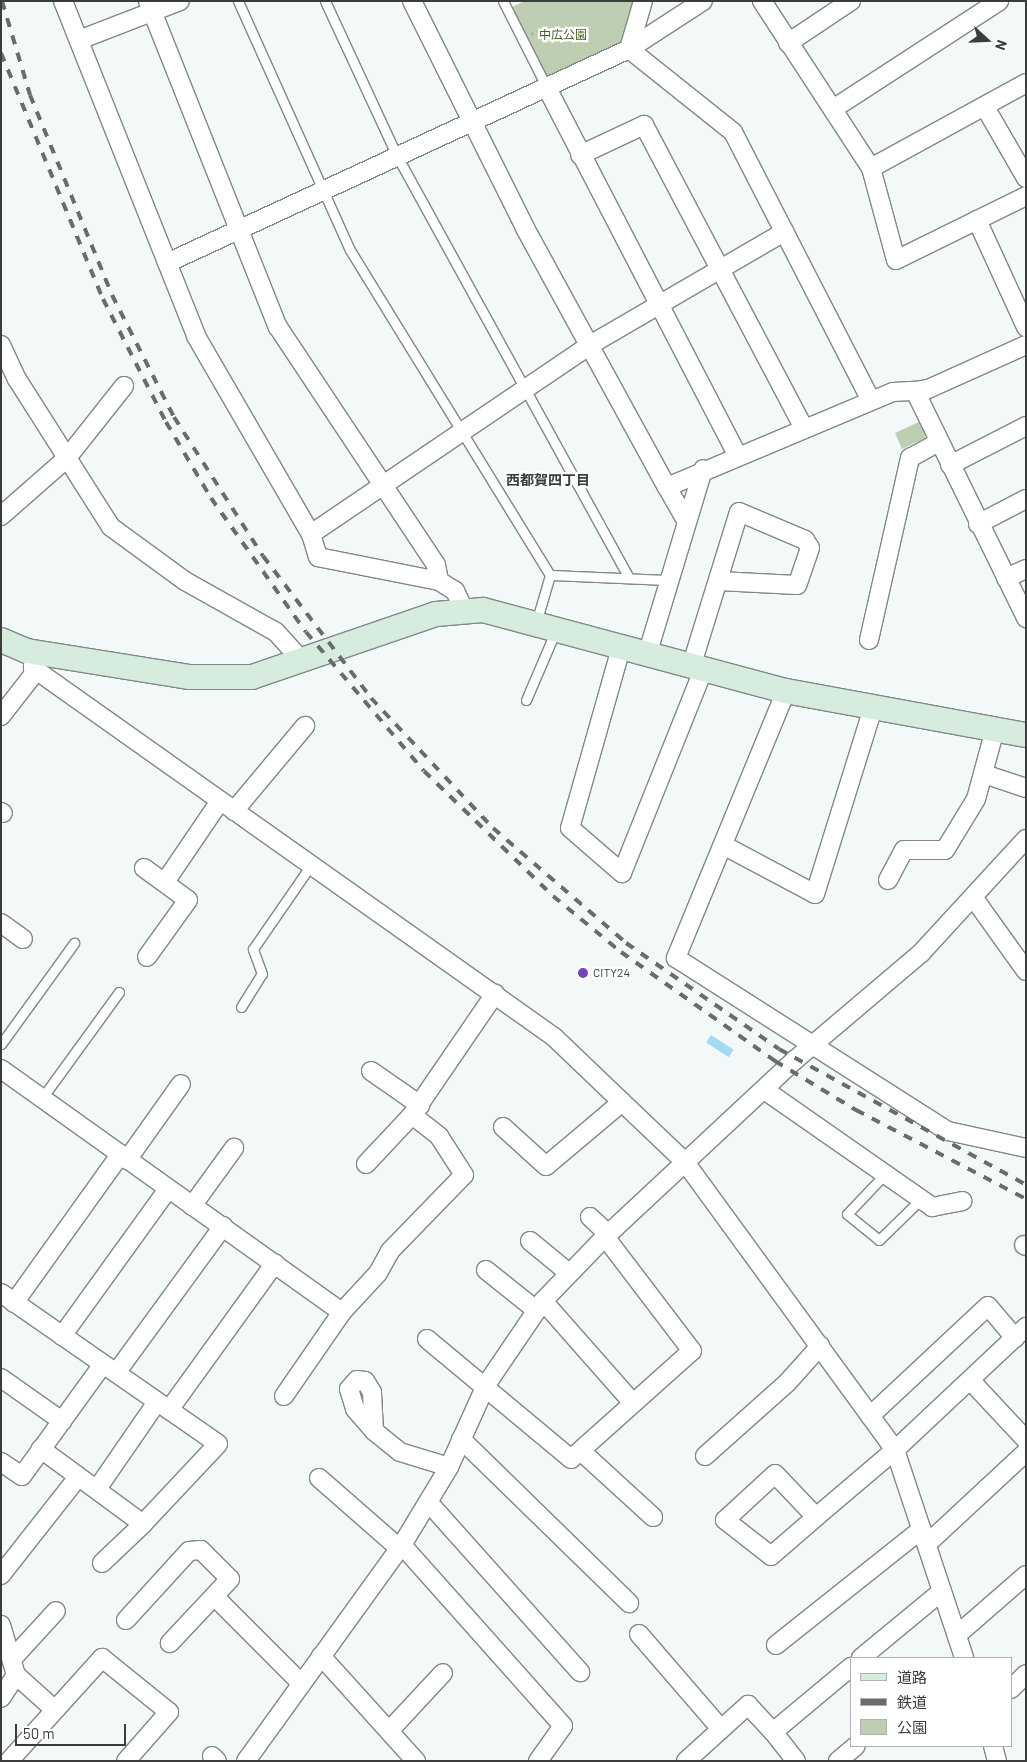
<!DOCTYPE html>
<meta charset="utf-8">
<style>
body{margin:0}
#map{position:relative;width:1027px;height:1762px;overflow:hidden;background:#f2f9f8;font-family:Barlow,"Noto Sans JP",sans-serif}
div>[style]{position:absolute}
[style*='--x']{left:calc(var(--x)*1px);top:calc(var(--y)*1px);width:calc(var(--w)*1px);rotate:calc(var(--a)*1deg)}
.green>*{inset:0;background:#beceb3}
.water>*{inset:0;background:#a4dbf4;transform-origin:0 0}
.path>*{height:2.5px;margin-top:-1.25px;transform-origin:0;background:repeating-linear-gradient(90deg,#a6abaa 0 2.5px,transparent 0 6.5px)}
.roads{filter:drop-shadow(1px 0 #818886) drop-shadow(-1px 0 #818886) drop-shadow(0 1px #818886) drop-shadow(0 -1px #818886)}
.lane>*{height:9px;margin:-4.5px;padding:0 4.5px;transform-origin:4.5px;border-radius:4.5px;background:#fff}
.street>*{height:18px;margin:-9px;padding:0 9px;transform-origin:9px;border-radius:9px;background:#fff}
.secondary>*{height:24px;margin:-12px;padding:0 12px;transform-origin:12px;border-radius:12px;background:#d6ecdf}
.rail>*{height:4px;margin-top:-2px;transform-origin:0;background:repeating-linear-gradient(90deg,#686c6b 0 9px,transparent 0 18px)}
.dots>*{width:14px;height:14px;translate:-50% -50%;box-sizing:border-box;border:2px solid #fff;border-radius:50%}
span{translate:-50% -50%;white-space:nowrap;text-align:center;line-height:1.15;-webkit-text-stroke:4.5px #fff;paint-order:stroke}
.park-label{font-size:12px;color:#406023}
.poi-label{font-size:12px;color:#3a3d3c}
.left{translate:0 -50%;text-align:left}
.neighbourhood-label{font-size:14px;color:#3a3d3c;font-weight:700}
.frame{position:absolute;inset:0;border:2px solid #3a3d3c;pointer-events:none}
.legend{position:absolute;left:850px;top:1657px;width:162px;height:90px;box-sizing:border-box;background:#fff;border:1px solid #b0b1b1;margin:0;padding:6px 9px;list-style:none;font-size:15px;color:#3a3d3c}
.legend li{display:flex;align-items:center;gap:10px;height:25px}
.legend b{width:25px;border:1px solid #b0b1b1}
.north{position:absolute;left:962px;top:15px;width:50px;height:50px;-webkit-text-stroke:4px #fff;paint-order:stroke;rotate:110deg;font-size:14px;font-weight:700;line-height:20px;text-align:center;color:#3a3d3c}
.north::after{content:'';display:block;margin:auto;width:18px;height:22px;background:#3a3d3c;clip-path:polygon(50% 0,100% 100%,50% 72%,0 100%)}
.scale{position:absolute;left:15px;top:1724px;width:111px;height:22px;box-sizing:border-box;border:2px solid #3a3d3c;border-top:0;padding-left:6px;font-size:15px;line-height:18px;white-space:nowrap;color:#3a3d3c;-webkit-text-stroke:4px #fff;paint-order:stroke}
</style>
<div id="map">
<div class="green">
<div style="clip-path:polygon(525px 1px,639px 1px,625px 44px,546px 80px,512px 7px)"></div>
<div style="clip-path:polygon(923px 420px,925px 438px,902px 449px,895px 433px)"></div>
</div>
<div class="water">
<div style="left:711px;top:1035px;width:27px;height:9px;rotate:33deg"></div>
</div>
<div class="path">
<div style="--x:531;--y:34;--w:11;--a:-27"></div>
</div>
<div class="roads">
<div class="lane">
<div style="--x:238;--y:1;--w:273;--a:65.8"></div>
<div style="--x:350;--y:250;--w:382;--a:58.4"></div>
<div style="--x:550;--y:575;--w:50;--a:106.3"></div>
<div style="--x:325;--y:1;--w:171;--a:65.1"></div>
<div style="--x:397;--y:156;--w:479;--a:61.2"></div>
<div style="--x:503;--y:1;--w:95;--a:63.2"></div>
<div style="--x:550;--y:575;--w:118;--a:2.4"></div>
<div style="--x:526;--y:700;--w:76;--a:-66.8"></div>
<div style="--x:241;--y:1007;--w:39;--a:-58"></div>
<div style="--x:262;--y:974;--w:27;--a:-110"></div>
<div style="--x:253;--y:949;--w:102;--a:-55.4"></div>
<div style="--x:1;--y:1044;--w:125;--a:-54.1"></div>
<div style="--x:42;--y:1098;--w:131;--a:-54"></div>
<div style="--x:885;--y:1174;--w:55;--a:133.5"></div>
<div style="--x:847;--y:1214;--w:41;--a:39.1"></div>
<div style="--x:879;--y:1240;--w:59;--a:-44.3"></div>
</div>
<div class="street">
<div style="--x:63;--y:1;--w:360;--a:68.3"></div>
<div style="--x:196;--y:336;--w:229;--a:59.9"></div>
<div style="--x:148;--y:1;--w:351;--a:68.3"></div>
<div style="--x:278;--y:327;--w:286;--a:56.4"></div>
<div style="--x:436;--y:565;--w:16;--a:79"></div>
<div style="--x:412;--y:1;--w:254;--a:63.5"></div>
<div style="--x:525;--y:228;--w:295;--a:61.3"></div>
<div style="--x:667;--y:487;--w:245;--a:-22.8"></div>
<div style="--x:893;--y:392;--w:22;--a:-3"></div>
<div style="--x:643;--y:1;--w:50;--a:106.3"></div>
<div style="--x:629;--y:49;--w:133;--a:38.6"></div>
<div style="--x:733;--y:132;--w:302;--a:62.8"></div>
<div style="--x:762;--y:1;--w:199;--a:56.9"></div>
<div style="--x:871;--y:168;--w:95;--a:74.8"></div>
<div style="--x:896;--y:260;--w:145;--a:-26.2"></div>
<div style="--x:79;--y:40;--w:108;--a:-21.1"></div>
<div style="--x:788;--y:43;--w:76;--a:-33.7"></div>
<div style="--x:546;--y:86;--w:416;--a:62.6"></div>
<div style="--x:985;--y:107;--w:82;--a:60"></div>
<div style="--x:833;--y:109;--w:198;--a:-33"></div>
<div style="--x:580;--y:155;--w:71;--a:-25.1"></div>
<div style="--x:644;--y:125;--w:343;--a:62.2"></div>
<div style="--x:871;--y:168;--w:177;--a:-28.7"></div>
<div style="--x:977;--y:220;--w:118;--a:65.4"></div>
<div style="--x:167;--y:263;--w:509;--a:-24.85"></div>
<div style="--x:629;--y:49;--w:88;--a:-33"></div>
<div style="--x:1;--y:345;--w:38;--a:65"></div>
<div style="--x:17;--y:379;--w:175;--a:57.6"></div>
<div style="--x:111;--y:527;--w:92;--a:36.1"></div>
<div style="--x:185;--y:581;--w:104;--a:29.3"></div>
<div style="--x:276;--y:632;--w:40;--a:48"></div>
<div style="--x:1026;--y:345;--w:107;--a:155.8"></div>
<div style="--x:928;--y:389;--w:13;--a:171"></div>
<div style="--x:915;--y:391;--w:253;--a:63.9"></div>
<div style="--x:950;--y:465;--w:85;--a:-27.2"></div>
<div style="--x:667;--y:487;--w:40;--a:60.3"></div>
<div style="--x:1;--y:516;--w:88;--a:-41.3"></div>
<div style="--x:67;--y:458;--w:92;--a:-51.6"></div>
<div style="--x:978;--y:524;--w:54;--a:-27.5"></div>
<div style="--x:1006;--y:578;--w:22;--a:-24"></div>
<div style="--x:464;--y:610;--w:21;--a:-115"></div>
<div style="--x:455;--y:591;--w:19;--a:-148"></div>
<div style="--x:439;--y:581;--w:123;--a:-168.8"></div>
<div style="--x:318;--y:557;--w:24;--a:-107"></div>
<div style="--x:311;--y:534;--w:337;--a:-34.1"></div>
<div style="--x:590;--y:345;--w:225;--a:-30.2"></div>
<div style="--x:869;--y:640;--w:187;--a:-77.3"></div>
<div style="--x:910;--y:458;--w:33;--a:-29"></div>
<div style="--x:621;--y:648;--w:187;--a:105.8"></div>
<div style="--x:570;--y:828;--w:69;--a:40.9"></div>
<div style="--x:622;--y:873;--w:219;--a:-68.2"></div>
<div style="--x:34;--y:652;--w:16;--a:94"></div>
<div style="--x:33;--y:668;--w:638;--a:35.31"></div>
<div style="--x:554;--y:1037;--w:94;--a:43.7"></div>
<div style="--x:622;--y:1102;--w:99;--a:139.9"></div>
<div style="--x:546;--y:1166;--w:58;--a:-137.8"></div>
<div style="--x:647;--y:655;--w:194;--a:-73.2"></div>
<div style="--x:691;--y:667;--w:162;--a:-72.8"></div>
<div style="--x:739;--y:512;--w:72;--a:23"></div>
<div style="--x:805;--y:540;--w:9;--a:58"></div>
<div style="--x:810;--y:548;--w:39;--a:109"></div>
<div style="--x:797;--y:585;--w:79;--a:-177.1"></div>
<div style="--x:786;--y:691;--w:289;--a:112.4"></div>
<div style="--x:676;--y:958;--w:322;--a:32.5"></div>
<div style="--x:948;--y:1131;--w:80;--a:12.3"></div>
<div style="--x:1;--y:716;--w:58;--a:-52"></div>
<div style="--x:984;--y:774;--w:44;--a:18.4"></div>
<div style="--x:234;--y:811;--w:111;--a:-50.1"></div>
<div style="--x:1;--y:812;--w:2;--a:27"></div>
<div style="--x:723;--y:845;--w:104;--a:28"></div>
<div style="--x:815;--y:894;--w:195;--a:-72.7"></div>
<div style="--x:144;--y:868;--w:54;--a:36"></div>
<div style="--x:188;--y:900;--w:70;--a:125.7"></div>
<div style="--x:888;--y:880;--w:34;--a:-62"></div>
<div style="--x:904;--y:850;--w:41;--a:0"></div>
<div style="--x:945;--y:850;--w:60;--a:-58.7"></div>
<div style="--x:976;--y:799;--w:73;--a:-74.8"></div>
<div style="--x:165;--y:882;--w:98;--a:-55.8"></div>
<div style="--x:973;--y:897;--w:91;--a:54.4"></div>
<div style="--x:1;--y:923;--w:27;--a:36"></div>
<div style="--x:1;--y:1069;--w:419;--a:35.5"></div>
<div style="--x:342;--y:1312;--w:53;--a:-47.3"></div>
<div style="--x:378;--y:1273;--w:25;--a:-61"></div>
<div style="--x:390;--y:1251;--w:106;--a:-45.8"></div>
<div style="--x:464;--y:1175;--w:46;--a:-122.7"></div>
<div style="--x:439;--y:1136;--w:34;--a:-142"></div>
<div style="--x:371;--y:1071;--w:60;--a:34.8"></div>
<div style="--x:766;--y:1091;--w:203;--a:34.9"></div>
<div style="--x:932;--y:1207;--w:31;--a:-11"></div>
<div style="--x:622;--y:1102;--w:87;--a:43.6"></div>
<div style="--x:685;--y:1162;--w:356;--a:53.9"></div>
<div style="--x:895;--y:1450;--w:219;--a:71.6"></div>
<div style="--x:127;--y:1160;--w:93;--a:-54.6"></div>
<div style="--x:366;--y:1164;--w:67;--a:-46.8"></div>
<div style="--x:412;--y:1115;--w:147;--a:-55.6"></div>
<div style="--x:192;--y:1206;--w:72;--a:-54.1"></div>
<div style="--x:590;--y:1217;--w:25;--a:43"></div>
<div style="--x:530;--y:1241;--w:50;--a:39.4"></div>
<div style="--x:1024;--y:1245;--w:2;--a:27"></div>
<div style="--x:486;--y:1270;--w:64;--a:38.7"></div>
<div style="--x:1;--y:1293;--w:264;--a:34.8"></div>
<div style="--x:218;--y:1444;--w:110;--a:133.2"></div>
<div style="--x:143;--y:1524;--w:127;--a:-143.7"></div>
<div style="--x:543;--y:1301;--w:135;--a:48.6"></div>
<div style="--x:14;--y:1303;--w:182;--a:-54.4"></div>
<div style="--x:62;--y:1336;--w:181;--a:-54.2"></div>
<div style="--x:427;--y:1339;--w:187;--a:39.8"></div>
<div style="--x:571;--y:1459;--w:162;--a:-41.8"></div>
<div style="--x:692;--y:1351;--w:143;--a:-127.3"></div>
<div style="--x:116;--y:1373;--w:182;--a:-53.9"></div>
<div style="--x:1;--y:1378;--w:75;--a:35.2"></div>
<div style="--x:970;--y:1380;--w:82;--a:47"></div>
<div style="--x:284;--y:1396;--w:102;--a:-55.4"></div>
<div style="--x:169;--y:1410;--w:181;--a:-54.2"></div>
<div style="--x:870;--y:1416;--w:161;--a:-43"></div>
<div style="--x:988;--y:1306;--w:42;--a:49.8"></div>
<div style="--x:374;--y:1431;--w:39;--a:-93"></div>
<div style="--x:372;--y:1392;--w:13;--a:-122"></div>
<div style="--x:365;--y:1381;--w:8;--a:-173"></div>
<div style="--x:357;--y:1380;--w:12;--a:132"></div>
<div style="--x:349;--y:1389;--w:21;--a:73"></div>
<div style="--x:355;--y:1409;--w:29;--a:49"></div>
<div style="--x:374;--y:1431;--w:33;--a:39"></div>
<div style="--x:400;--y:1452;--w:51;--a:17"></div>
<div style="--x:461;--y:1439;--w:235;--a:44.3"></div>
<div style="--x:583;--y:1453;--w:95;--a:42.4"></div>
<div style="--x:705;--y:1456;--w:110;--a:-41.7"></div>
<div style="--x:787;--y:1383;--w:50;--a:-48.3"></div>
<div style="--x:1;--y:1462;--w:25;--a:34"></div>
<div style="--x:22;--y:1476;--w:138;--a:-54.1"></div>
<div style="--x:319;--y:1478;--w:108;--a:41.2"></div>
<div style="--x:97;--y:1489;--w:106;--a:-55.4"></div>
<div style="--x:429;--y:1503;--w:227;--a:48.2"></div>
<div style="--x:816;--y:1517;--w:59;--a:-133.6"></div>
<div style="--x:775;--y:1474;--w:68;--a:137.4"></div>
<div style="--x:725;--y:1520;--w:58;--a:38"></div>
<div style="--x:771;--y:1556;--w:60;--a:-40.9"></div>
<div style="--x:816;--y:1517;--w:104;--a:-40.3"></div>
<div style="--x:895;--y:1450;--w:180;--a:-43.2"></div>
<div style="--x:927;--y:1544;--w:135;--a:-42.9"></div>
<div style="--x:402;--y:1545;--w:242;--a:48.3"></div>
<div style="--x:563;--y:1726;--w:43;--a:125.5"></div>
<div style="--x:102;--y:1563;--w:57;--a:-43.6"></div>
<div style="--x:1;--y:1575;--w:125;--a:-51.8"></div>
<div style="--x:215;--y:1597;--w:122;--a:45"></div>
<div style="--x:126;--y:1620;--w:93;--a:-47.6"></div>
<div style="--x:189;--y:1551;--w:12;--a:-5"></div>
<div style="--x:201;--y:1550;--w:41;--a:45"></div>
<div style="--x:230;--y:1579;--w:88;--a:133.2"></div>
<div style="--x:1;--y:1625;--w:52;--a:73.3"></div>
<div style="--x:16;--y:1675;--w:27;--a:123"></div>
<div style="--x:639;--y:1634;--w:125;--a:49.2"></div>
<div style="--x:957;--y:1635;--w:91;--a:-41"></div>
<div style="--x:776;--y:1645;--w:186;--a:-38.5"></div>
<div style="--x:321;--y:1656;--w:142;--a:47.9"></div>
<div style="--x:14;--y:1657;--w:62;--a:-47.6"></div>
<div style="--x:861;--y:1658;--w:105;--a:-39.6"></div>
<div style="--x:16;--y:1675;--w:52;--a:41.9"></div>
<div style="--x:1011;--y:1689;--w:21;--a:-45"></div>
<div style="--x:389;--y:1731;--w:79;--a:-47"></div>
<div style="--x:993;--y:1746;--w:16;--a:75"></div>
<div style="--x:212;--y:1756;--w:7;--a:45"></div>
<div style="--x:9;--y:1761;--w:139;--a:-47.9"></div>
<div style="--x:102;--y:1658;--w:86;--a:38.9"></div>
<div style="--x:169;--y:1712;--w:65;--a:131.3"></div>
<div style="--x:246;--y:1761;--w:266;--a:-54.2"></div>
<div style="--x:402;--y:1545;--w:91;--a:-58.9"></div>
<div style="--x:449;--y:1467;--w:90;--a:-65.7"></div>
<div style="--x:486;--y:1385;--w:102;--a:-55.8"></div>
<div style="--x:543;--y:1301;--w:89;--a:-45.9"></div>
<div style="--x:605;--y:1237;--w:261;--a:-43"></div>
<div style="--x:796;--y:1059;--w:164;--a:-40.3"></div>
<div style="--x:921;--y:953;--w:155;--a:-47.4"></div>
<div style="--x:686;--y:1761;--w:84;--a:-42.1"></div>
<div style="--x:748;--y:1705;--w:37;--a:47"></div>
<div style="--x:796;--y:1761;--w:37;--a:-128"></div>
<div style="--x:773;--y:1732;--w:102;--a:-39.8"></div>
<div style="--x:838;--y:1761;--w:23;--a:-40"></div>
</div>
<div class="secondary">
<div style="--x:1;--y:640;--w:28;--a:23"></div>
<div style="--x:27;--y:651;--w:165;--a:9.1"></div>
<div style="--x:190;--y:677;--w:62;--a:0"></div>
<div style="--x:252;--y:677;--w:194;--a:-18.9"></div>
<div style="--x:436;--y:614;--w:47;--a:-4.9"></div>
<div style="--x:483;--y:610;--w:314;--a:15"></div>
<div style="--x:786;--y:691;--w:244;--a:10.4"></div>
</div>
</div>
<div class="rail">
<div style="--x:2;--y:1;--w:98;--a:73.4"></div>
<div style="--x:30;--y:95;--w:216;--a:67.7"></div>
<div style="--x:112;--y:295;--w:137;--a:63.1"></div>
<div style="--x:174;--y:417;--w:165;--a:57.4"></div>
<div style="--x:263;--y:556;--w:178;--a:52.7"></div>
<div style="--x:371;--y:698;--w:178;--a:46.8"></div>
<div style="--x:493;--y:828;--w:176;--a:40.8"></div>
<div style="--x:626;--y:943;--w:186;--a:34.7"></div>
<div style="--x:779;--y:1049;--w:282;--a:28.8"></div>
<div style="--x:1;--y:53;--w:266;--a:67.5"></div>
<div style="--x:103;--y:299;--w:138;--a:62.9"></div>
<div style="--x:166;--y:422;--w:88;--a:59.4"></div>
<div style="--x:211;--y:498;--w:164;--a:54.7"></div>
<div style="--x:306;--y:632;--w:182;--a:49.7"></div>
<div style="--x:424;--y:771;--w:180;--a:44.1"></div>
<div style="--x:553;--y:896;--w:88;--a:39.5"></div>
<div style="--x:621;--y:952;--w:189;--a:35.3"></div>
<div style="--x:775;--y:1061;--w:95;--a:31.2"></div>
<div style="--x:856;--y:1110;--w:192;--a:27.6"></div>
</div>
<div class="dots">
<div style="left:583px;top:973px;background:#7543ba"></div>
</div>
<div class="park-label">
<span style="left:563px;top:35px">中広公園</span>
</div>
<div class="poi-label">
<span class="left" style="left:593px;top:973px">CITY24</span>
</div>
<div class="neighbourhood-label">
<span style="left:548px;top:480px">西都賀四丁目</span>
</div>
<div class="frame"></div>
<ul class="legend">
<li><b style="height:6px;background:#d6ecdf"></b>道路</li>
<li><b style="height:6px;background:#686c6b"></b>鉄道</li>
<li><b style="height:14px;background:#beceb3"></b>公園</li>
</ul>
<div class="north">N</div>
<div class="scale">50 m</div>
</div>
